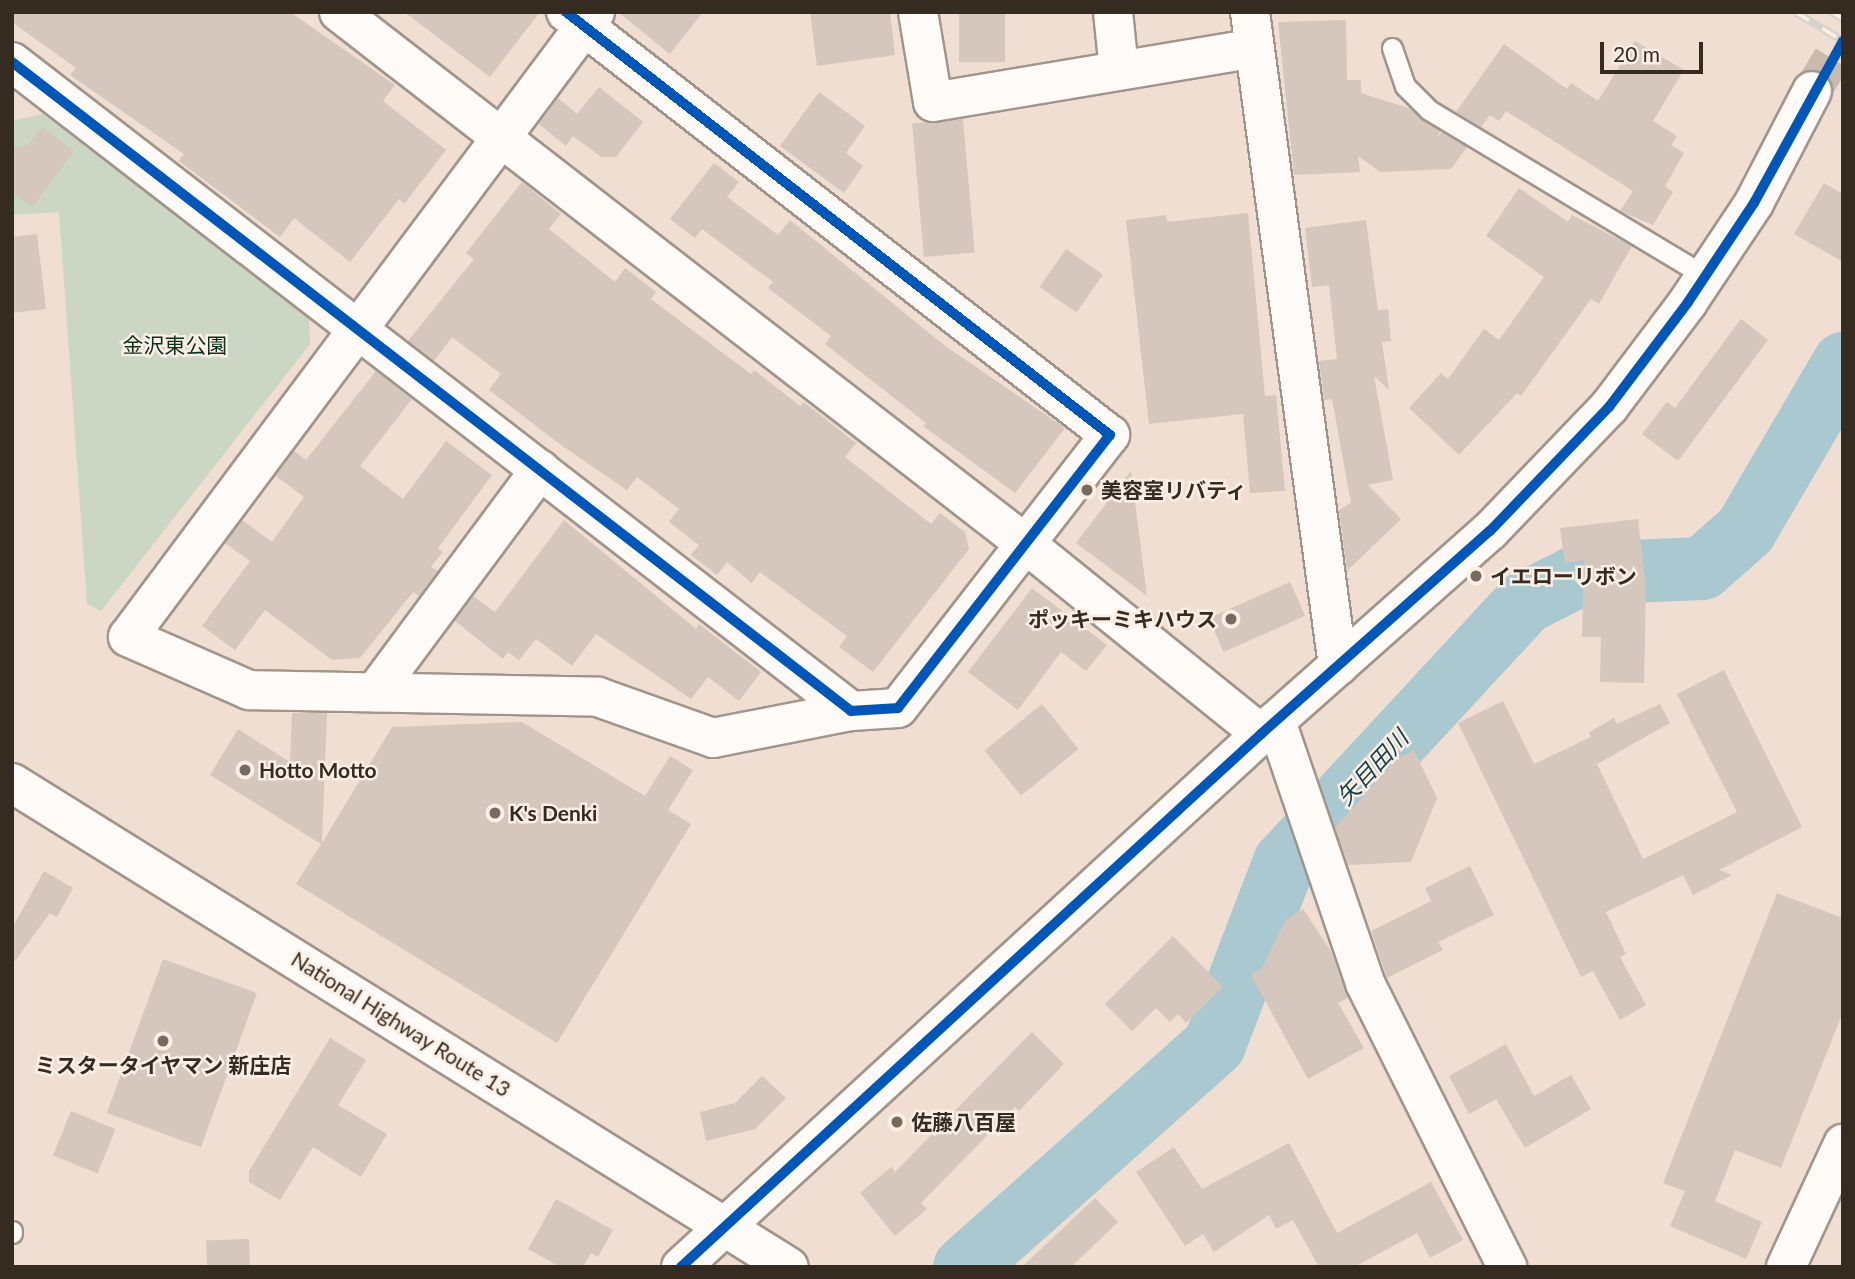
<!DOCTYPE html>
<meta charset="utf-8">
<style>
body{margin:0}
#map{position:relative;width:1855px;height:1279px;overflow:hidden;background:#efded1;font-family:Lato,"Noto Sans JP",sans-serif}
div>[style]{position:absolute}
[style*='--x']{left:calc(var(--x)*1px);top:calc(var(--y)*1px);width:calc(var(--w)*1px);rotate:calc(var(--a)*1deg)}
.green>*{inset:0;background:#cbd6c5}
.river>*{height:63px;margin:-31.5px;padding:0 31.5px;transform-origin:31.5px;border-radius:31.5px;background:#aac8d0}
.building>*{inset:0;background:#d5c7bd;transform-origin:0 0}
.tertiary-tunnel>*{height:38px;margin-top:-19px;transform-origin:0;background:repeating-linear-gradient(90deg,#cabaae 0 38px,transparent 0 57px)}
.roads{filter:drop-shadow(2px 0 #a1958b) drop-shadow(-2px 0 #a1958b) drop-shadow(0 2px #a1958b) drop-shadow(0 -2px #a1958b)}
.service>*{height:19px;margin:-9.5px;padding:0 9.5px;transform-origin:9.5px;border-radius:9.5px;background:#fdfaf8}
.minor>*{height:38px;margin:-19px;padding:0 19px;transform-origin:19px;border-radius:19px;background:#fdfaf8}
.tertiary>*{height:38px;margin:-19px;padding:0 19px;transform-origin:19px;border-radius:19px;background:#fdfaf8}
.trunk>*{height:38px;margin:-19px;padding:0 19px;transform-origin:19px;border-radius:19px;background:#fdfaf8}
.rail>*{height:8px;margin-top:-4px;transform-origin:0;background:repeating-linear-gradient(90deg,#fbeee4 0 16px,#d7d2ce 0 32px);box-sizing:border-box;border-block:2px solid #d7d2ce}
.cycleway>*{height:10px;margin:-5px;padding:0 5px;transform-origin:5px;border-radius:5px;background:#0057b8}
.dots>*{width:19px;height:19px;translate:-50% -50%;box-sizing:border-box;border:4px solid #fbeee4;border-radius:50%}
span{translate:-50% -50%;white-space:nowrap;text-align:center;line-height:1.15;-webkit-text-stroke:5px #fbeee4;paint-order:stroke}
.park-label{font-size:21px;color:#0b3121}
.poi-label{font-size:21px;color:#362b21;font-weight:700}
.left{translate:0 -50%;text-align:left}
.right{translate:-100% -50%;text-align:right}
.street-label{font-size:21px;color:#362b21}
.water-label{font-size:23px;color:#123f4c;font-style:italic}
.frame{position:absolute;inset:0;border:14px solid #362b21;pointer-events:none}
.scale{position:absolute;left:1600px;top:42px;width:103px;height:32px;box-sizing:border-box;border:4px solid #362b21;border-top:0;padding-left:9px;font-size:21px;line-height:24px;white-space:nowrap;color:#362b21;-webkit-text-stroke:5px #fbeee4;paint-order:stroke}
</style>
<div id="map">
<div class="green">
<div style="clip-path:polygon(43px 114px,309px 316px,310px 344px,101px 611px,87px 604px,59px 212px,12px 215px,12px 121px)"></div>
</div>
<div class="river">
<div style="--x:964;--y:1267;--w:335;--a:-41.7"></div>
<div style="--x:1214;--y:1044;--w:195;--a:-69"></div>
<div style="--x:1284;--y:862;--w:355;--a:-47.2"></div>
<div style="--x:1525;--y:602;--w:64;--a:-27"></div>
<div style="--x:1582;--y:573;--w:120;--a:-2.4"></div>
<div style="--x:1702;--y:568;--w:57;--a:-41.5"></div>
<div style="--x:1745;--y:530;--w:194;--a:-59.6"></div>
</div>
<div class="building">
<div style="clip-path:polygon(12px 12px,290px 12px,395px 85px,383px 101px,446px 150px,404px 204px,399px 199px,350px 262px,294px 218px,280px 237px,179px 161px,184px 154px,70px 75px,76px 68px,12px 22px)"></div>
<div style="clip-path:polygon(404px 12px,540px 12px,490px 77px)"></div>
<div style="clip-path:polygon(618px 12px,703px 12px,670px 54px)"></div>
<div style="clip-path:polygon(810px 12px,890px 12px,895px 55px,817px 66px)"></div>
<div style="left:959px;top:12px;width:46px;height:50px"></div>
<div style="clip-path:polygon(1346px 20px,1347px 80px,1361px 80px,1361px 93px,1411px 109px,1440px 131px,1438px 137px,1442px 132px,1467px 147px,1451px 169px,1380px 172px,1358px 156px,1360px 172px,1294px 175px,1278px 22px)"></div>
<div style="clip-path:polygon(1635px 41px,1684px 70px,1653px 121px,1677px 136px,1671px 145px,1684px 153px,1665px 186px,1673px 192px,1653px 225px,1620px 211px,1633px 191px,1506px 111px,1499px 121px,1490px 115px,1481px 127px,1456px 112px,1504px 44px,1567px 89px,1571px 83px,1598px 101px)"></div>
<div style="clip-path:polygon(599px 87px,643px 122px,616px 157px,601px 157px,573px 136px,566px 146px,539px 124px,558px 98px,577px 114px)"></div>
<div style="clip-path:polygon(819px 92px,865px 126px,846px 153px,863px 166px,844px 193px,780px 146px)"></div>
<div style="left:963px;top:119px;width:134px;height:51px;rotate:85deg"></div>
<div style="clip-path:polygon(42px 127px,74px 151px,32px 207px,12px 192px,12px 148px,28px 145px)"></div>
<div style="clip-path:polygon(714px 163px,739px 182px,727px 197px,778px 235px,790px 220px,944px 345px,1065px 428px,1015px 493px,923px 426px,926px 423px,825px 344px,831px 336px,768px 288px,773px 282px,702px 229px,695px 238px,670px 219px)"></div>
<div style="clip-path:polygon(522px 182px,561px 214px,549px 229px,615px 282px,625px 268px,656px 292px,651px 299px,751px 374px,754px 370px,800px 406px,804px 402px,856px 443px,845px 457px,931px 524px,940px 513px,965px 532px,969px 549px,873px 672px,839px 647px,847px 636px,760px 572px,752px 583px,727px 562px,717px 575px,691px 555px,699px 545px,669px 522px,679px 509px,637px 477px,627px 490px,561px 445px,489px 390px,501px 374px,452px 337px,434px 361px,408px 341px,474px 259px,466px 253px)"></div>
<div style="clip-path:polygon(1824px 183px,1843px 194px,1843px 262px,1794px 234px)"></div>
<div style="clip-path:polygon(1519px 188px,1568px 222px,1572px 215px,1632px 246px,1599px 304px,1591px 299px,1521px 396px,1517px 393px,1459px 455px,1409px 408px,1441px 373px,1448px 379px,1484px 329px,1499px 340px,1544px 277px,1486px 236px)"></div>
<div style="clip-path:polygon(1248px 213px,1265px 396px,1276px 395px,1285px 491px,1250px 493px,1243px 414px,1149px 424px,1126px 220px,1166px 215px,1167px 222px)"></div>
<div style="clip-path:polygon(1366px 220px,1378px 310px,1388px 309px,1391px 341px,1382px 342px,1389px 390px,1374px 376px,1393px 480px,1368px 485px,1401px 519px,1347px 571px,1339px 510px,1351px 503px,1332px 399px,1324px 400px,1319px 361px,1337px 359px,1329px 285px,1312px 287px,1305px 228px)"></div>
<div style="clip-path:polygon(37px 234px,46px 309px,12px 313px,12px 237px)"></div>
<div style="left:1066px;top:249px;width:45px;height:46px;rotate:35deg"></div>
<div style="clip-path:polygon(1741px 319px,1768px 340px,1678px 461px,1642px 434px,1667px 402px,1675px 408px)"></div>
<div style="clip-path:polygon(376px 371px,412px 399px,360px 466px,403px 499px,446px 441px,492px 475px,438px 548px,443px 552px,431px 567px,438px 571px,419px 596px,413px 592px,360px 658px,332px 660px,265px 610px,235px 650px,202px 626px,250px 561px,225px 543px,242px 520px,272px 542px,304px 497px,276px 476px,294px 451px,306px 460px)"></div>
<div style="clip-path:polygon(1131px 471px,1147px 596px,1076px 543px)"></div>
<div style="clip-path:polygon(1638px 519px,1646px 588px,1644px 683px,1600px 682px,1601px 637px,1582px 637px,1584px 560px,1565px 563px,1560px 528px)"></div>
<div style="clip-path:polygon(564px 520px,696px 629px,699px 624px,761px 672px,739px 701px,708px 677px,691px 699px,596px 634px,572px 666px,536px 639px,519px 660px,508px 652px,503px 659px,455px 621px,473px 596px,495px 612px)"></div>
<div style="left:1290px;top:582px;width:37px;height:89px;rotate:66deg"></div>
<div style="clip-path:polygon(1032px 588px,1107px 645px,1086px 671px,1061px 652px,1018px 710px,968px 672px)"></div>
<div style="clip-path:polygon(1724px 670px,1802px 827px,1719px 870px,1732px 875px,1693px 895px,1683px 875px,1606px 912px,1626px 954px,1620px 957px,1646px 1005px,1620px 1020px,1593px 971px,1581px 977px,1458px 723px,1503px 701px,1534px 764px,1591px 737px,1589px 732px,1614px 718px,1617px 724px,1660px 704px,1670px 723px,1597px 764px,1643px 859px,1737px 812px,1677px 694px)"></div>
<div style="left:1042px;top:704px;width:58px;height:74px;rotate:51deg"></div>
<div style="clip-path:polygon(292px 713px,327px 713px,322px 843px,392px 727px,522px 722px,645px 796px,670px 756px,693px 770px,668px 810px,691px 824px,557px 1043px,296px 884px,321px 844px,210px 775px,238px 729px,290px 762px)"></div>
<div style="clip-path:polygon(1414px 750px,1437px 798px,1411px 862px,1348px 865px,1335px 828px,1397px 759px)"></div>
<div style="clip-path:polygon(1470px 866px,1494px 915px,1438px 942px,1443px 950px,1387px 978px,1371px 931px,1431px 901px,1425px 888px)"></div>
<div style="clip-path:polygon(44px 871px,73px 888px,57px 917px,50px 913px,12px 965px,12px 928px)"></div>
<div style="clip-path:polygon(1777px 893px,1843px 918px,1843px 1012px,1781px 1168px,1735px 1150px,1715px 1201px,1762px 1222px,1746px 1259px,1670px 1226px,1685px 1191px,1663px 1183px)"></div>
<div style="clip-path:polygon(1303px 909px,1331px 951px,1348px 998px,1338px 1003px,1364px 1048px,1308px 1079px,1251px 975px,1262px 968px,1285px 921px)"></div>
<div style="clip-path:polygon(1173px 936px,1223px 987px,1186px 1023px,1178px 1014px,1170px 1022px,1156px 1008px,1132px 1031px,1105px 1004px)"></div>
<div style="left:163px;top:959px;width:100px;height:164px;rotate:20deg"></div>
<div style="clip-path:polygon(1032px 1032px,1064px 1064px,1019px 1111px,1015px 1107px,921px 1203px,927px 1209px,895px 1236px,860px 1193px,891px 1167px,895px 1172px)"></div>
<div style="clip-path:polygon(330px 1038px,366px 1060px,338px 1105px,387px 1134px,361px 1177px,313px 1147px,280px 1200px,249px 1182px,249px 1171px)"></div>
<div style="clip-path:polygon(1506px 1044px,1534px 1096px,1571px 1075px,1591px 1109px,1525px 1148px,1496px 1099px,1469px 1114px,1449px 1076px)"></div>
<div style="clip-path:polygon(762px 1076px,786px 1098px,755px 1129px,706px 1141px,700px 1112px,735px 1103px)"></div>
<div style="left:71px;top:1111px;width:48px;height:48px;rotate:22deg"></div>
<div style="clip-path:polygon(1289px 1143px,1337px 1233px,1431px 1182px,1463px 1240px,1430px 1258px,1417px 1233px,1354px 1267px,1319px 1267px,1293px 1220px,1276px 1229px,1269px 1215px,1214px 1252px,1203px 1234px,1185px 1246px,1136px 1172px,1174px 1147px,1202px 1189px)"></div>
<div style="clip-path:polygon(1095px 1198px,1118px 1222px,1071px 1267px,1022px 1267px)"></div>
<div style="clip-path:polygon(556px 1199px,613px 1230px,598px 1257px,591px 1253px,583px 1267px,560px 1267px,528px 1249px)"></div>
<div style="left:249px;top:1239px;width:28px;height:43px;rotate:88deg"></div>
</div>
<div class="tertiary-tunnel">
<div style="--x:1812;--y:91;--w:59;--a:-58.2"></div>
</div>
<div class="roads">
<div class="service">
<div style="--x:1392;--y:48;--w:40;--a:71.1"></div>
<div style="--x:1405;--y:86;--w:34;--a:45"></div>
<div style="--x:1429;--y:110;--w:322;--a:31"></div>
<div style="--x:12;--y:1231;--w:2;--a:90"></div>
</div>
<div class="minor">
<div style="--x:339;--y:12;--w:870;--a:37.77"></div>
<div style="--x:1027;--y:545;--w:301;--a:38.9"></div>
<div style="--x:595;--y:12;--w:780;--a:126.77"></div>
<div style="--x:128;--y:637;--w:132;--a:23.7"></div>
<div style="--x:249;--y:690;--w:349;--a:1.1"></div>
<div style="--x:598;--y:697;--w:122;--a:19.6"></div>
<div style="--x:713;--y:738;--w:141;--a:-11.1"></div>
<div style="--x:918;--y:12;--w:91;--a:80.5"></div>
<div style="--x:933;--y:102;--w:326;--a:-9.5"></div>
<div style="--x:1113;--y:12;--w:58;--a:84.1"></div>
<div style="--x:1250;--y:12;--w:660;--a:82.34"></div>
<div style="--x:12;--y:62;--w:1061;--a:37.72"></div>
<div style="--x:851;--y:711;--w:47;--a:-3.7"></div>
<div style="--x:898;--y:708;--w:346;--a:-52.2"></div>
<div style="--x:1110;--y:435;--w:689;--a:-142.13"></div>
<div style="--x:375;--y:692;--w:277;--a:-53.4"></div>
<div style="--x:1276;--y:721;--w:277;--a:71.2"></div>
<div style="--x:1365;--y:983;--w:318;--a:63.4"></div>
<div style="--x:1786;--y:1267;--w:136;--a:-65.1"></div>
</div>
<div class="tertiary">
<div style="--x:681;--y:1267;--w:788;--a:-42.58"></div>
<div style="--x:1261;--y:734;--w:306;--a:-41.6"></div>
<div style="--x:1490;--y:531;--w:172;--a:-46.2"></div>
<div style="--x:1609;--y:407;--w:131;--a:-53"></div>
<div style="--x:1688;--y:302;--w:119;--a:-56.3"></div>
<div style="--x:1754;--y:203;--w:126;--a:-62.6"></div>
</div>
<div class="trunk">
<div style="--x:12;--y:783;--w:915;--a:31.92"></div>
</div>
</div>
<div class="rail">
<div style="--x:1795;--y:12;--w:56;--a:31.1"></div>
<div style="--x:1832;--y:12;--w:13;--a:32"></div>
</div>
<div class="cycleway">
<div style="--x:12;--y:62;--w:1061;--a:37.72"></div>
<div style="--x:851;--y:711;--w:47;--a:-3.7"></div>
<div style="--x:898;--y:708;--w:346;--a:-52.2"></div>
<div style="--x:1110;--y:435;--w:689;--a:-142.13"></div>
<div style="--x:681;--y:1267;--w:788;--a:-42.58"></div>
<div style="--x:1261;--y:734;--w:306;--a:-41.6"></div>
<div style="--x:1490;--y:531;--w:172;--a:-46.2"></div>
<div style="--x:1609;--y:407;--w:131;--a:-53"></div>
<div style="--x:1688;--y:302;--w:119;--a:-56.3"></div>
<div style="--x:1754;--y:203;--w:185;--a:-61.2"></div>
</div>
<div class="dots">
<div style="left:1087px;top:490px;background:#776a5f"></div>
<div style="left:1476px;top:576px;background:#776a5f"></div>
<div style="left:1231px;top:619px;background:#776a5f"></div>
<div style="left:245px;top:770px;background:#776a5f"></div>
<div style="left:495px;top:813px;background:#776a5f"></div>
<div style="left:163px;top:1041px;background:#776a5f"></div>
<div style="left:897px;top:1122px;background:#776a5f"></div>
</div>
<div class="park-label">
<span style="left:175px;top:345px">金沢東公園</span>
</div>
<div class="poi-label">
<span class="left" style="left:1101px;top:490px">美容室リバティ</span>
<span class="left" style="left:1490px;top:576px">イエローリボン</span>
<span class="right" style="left:1217px;top:619px">ポッキーミキハウス</span>
<span class="left" style="left:259px;top:770px">Hotto Motto</span>
<span class="left" style="left:509px;top:813px">K's Denki</span>
<span style="left:163px;top:1065px">ミスタータイヤマン 新庄店</span>
<span class="left" style="left:911px;top:1122px">佐藤八百屋</span>
</div>
<div class="street-label">
<span style="left:401px;top:1024px;rotate:32deg">National Highway Route 13</span>
</div>
<div class="water-label">
<span style="left:1372px;top:767px;rotate:-47deg">矢目田川</span>
</div>
<div class="frame"></div>
<div class="scale">20 m</div>
</div>
